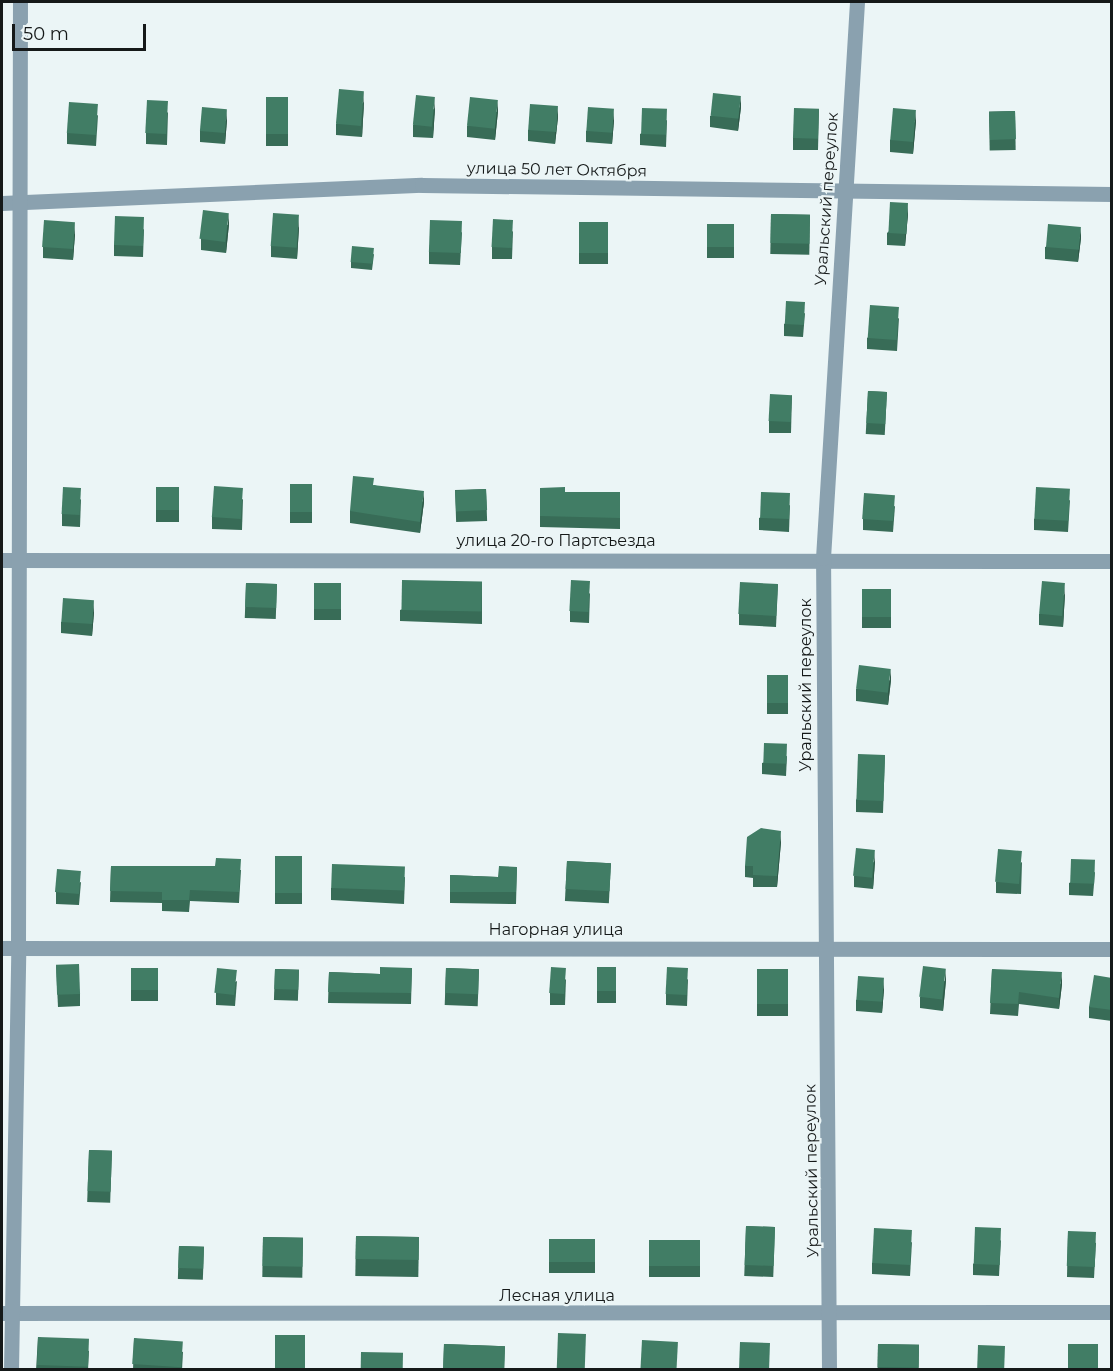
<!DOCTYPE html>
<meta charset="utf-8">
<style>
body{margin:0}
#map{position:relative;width:1113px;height:1371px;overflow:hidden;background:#ebf5f6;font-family:Montserrat,sans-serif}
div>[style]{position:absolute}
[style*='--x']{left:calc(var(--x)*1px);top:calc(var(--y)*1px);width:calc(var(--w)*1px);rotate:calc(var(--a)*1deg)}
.minor>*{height:15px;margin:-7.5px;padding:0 7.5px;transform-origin:7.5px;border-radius:7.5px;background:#8aa1af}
.wall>*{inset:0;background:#386c57;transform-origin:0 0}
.shaded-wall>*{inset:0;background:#2e5847}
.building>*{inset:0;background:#417d65;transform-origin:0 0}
span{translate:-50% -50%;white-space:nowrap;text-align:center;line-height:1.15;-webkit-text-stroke:4.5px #ebf5f6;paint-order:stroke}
.street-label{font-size:16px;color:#151919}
.frame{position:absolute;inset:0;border:3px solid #151919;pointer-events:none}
.scale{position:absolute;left:12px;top:24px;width:134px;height:27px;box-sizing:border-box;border:3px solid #151919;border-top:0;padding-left:8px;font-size:18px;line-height:21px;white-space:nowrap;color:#151919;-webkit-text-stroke:4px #ebf5f6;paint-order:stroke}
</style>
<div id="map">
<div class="minor">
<div style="--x:2;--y:203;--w:420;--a:-2.5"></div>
<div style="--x:422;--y:185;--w:690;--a:0.75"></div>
<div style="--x:2;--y:560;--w:1110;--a:0.05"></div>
<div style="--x:2;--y:948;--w:1110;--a:0.05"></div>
<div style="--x:2;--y:1313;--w:1110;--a:-0.05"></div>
<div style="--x:11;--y:1370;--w:422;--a:-89"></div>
<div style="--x:18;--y:948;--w:946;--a:-89.88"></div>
<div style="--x:829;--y:1370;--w:812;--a:-90.42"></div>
<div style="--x:823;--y:558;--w:557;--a:-86.5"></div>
</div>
<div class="wall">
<div style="left:266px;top:97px;width:22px;height:49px"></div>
<div style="clip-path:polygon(364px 102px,362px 137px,336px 135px,336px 124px)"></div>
<div style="clip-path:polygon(741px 107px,738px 131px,710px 127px,710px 116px)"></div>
<div style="clip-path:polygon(435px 108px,433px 138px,413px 137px,413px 125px)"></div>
<div style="clip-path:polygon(819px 109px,818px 150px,793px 150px,793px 138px)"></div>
<div style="clip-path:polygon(498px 111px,495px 140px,467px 137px,467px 126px)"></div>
<div style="left:1015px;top:111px;width:39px;height:26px;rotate:89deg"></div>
<div style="left:1110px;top:111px;width:2px;height:37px"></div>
<div style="clip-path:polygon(168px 112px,167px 145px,146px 144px,146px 133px)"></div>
<div style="clip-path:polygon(98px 115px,96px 146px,67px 144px,67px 133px)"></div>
<div style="clip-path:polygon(558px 117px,555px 144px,528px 141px,528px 130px)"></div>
<div style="clip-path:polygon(227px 120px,225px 144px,200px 142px,200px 131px)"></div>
<div style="clip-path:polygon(614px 120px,612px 144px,586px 142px,586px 131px)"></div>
<div style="clip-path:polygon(667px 120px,666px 147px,640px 145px,640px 134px)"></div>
<div style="clip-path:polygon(916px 121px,913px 154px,890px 152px,890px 140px)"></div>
<div style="left:771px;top:214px;width:39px;height:40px;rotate:1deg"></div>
<div style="clip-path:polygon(908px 214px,905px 246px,887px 245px,887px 233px)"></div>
<div style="left:608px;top:222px;width:42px;height:29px;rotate:90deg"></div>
<div style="clip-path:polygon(229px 224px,226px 253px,201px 250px,201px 239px)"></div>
<div style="left:707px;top:224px;width:27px;height:34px"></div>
<div style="clip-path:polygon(299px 227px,297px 259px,271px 257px,271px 246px)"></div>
<div style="clip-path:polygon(144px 229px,143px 257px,114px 256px,114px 245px)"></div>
<div style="clip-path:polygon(513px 231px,512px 259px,492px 259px,492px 247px)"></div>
<div style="clip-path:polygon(462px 232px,460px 265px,429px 264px,429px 252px)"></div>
<div style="clip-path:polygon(75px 234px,73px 260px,43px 258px,43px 247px)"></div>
<div style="clip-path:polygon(1081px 238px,1078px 262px,1045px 259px,1045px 247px)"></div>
<div style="clip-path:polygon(374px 254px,372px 270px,351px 268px,351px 262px)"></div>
<div style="clip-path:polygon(805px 313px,803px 337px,784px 336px,784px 324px)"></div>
<div style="clip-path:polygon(899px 318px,897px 351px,867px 349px,867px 338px)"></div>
<div style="left:868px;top:391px;width:19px;height:43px;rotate:3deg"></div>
<div style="clip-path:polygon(792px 395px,791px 433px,769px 433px,769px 421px)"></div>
<div style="left:290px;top:484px;width:22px;height:39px"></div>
<div style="clip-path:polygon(374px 485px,424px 502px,420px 533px,350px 523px,350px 511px)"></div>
<div style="left:179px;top:487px;width:35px;height:23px;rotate:90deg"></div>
<div style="clip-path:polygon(540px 488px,565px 492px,620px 492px,620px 529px,540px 527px)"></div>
<div style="left:486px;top:489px;width:32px;height:31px;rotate:88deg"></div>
<div style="clip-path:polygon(81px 499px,80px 527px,62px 526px,62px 514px)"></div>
<div style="clip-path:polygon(243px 499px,242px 530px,212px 529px,212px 517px)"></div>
<div style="clip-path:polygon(1070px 500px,1068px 532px,1034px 530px,1034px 519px)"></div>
<div style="clip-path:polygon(790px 505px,789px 532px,759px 530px,759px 518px)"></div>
<div style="clip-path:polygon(895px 506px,893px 532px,863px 530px,863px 519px)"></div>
<div style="clip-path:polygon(482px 582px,482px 624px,400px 621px,400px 610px)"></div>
<div style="left:246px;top:583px;width:31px;height:35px;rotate:2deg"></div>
<div style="left:314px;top:583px;width:27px;height:37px"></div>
<div style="clip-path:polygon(778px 584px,776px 627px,739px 625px,739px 614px)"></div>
<div style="left:862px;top:589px;width:29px;height:39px"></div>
<div style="clip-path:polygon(590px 593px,589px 623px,570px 622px,570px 611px)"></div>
<div style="clip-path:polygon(1065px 594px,1063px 627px,1039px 625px,1039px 614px)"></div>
<div style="clip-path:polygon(94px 612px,92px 636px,61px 633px,61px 622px)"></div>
<div style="left:767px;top:675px;width:21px;height:39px"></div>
<div style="clip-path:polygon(891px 680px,888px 705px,856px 701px,856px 689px)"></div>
<div style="clip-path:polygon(885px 755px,883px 813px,856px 812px,856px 800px)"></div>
<div style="clip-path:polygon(787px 756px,786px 776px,762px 774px,762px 763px)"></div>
<div style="clip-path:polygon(781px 842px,777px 887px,753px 887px,753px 878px,745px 877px,745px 866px)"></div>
<div style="left:275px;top:856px;width:27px;height:48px"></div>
<div style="left:567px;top:861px;width:44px;height:40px;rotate:3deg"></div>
<div style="clip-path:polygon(875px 861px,873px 889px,854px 887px,854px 876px)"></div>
<div style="clip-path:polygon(1022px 862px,1021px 894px,996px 893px,996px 882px)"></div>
<div style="clip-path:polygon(111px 866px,241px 870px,239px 903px,190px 901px,189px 912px,162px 911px,162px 903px,110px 902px)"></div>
<div style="clip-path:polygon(517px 867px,516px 904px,450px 903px,450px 875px,498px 877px)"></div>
<div style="clip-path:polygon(1095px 872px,1093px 896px,1069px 895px,1069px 883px)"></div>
<div style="clip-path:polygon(405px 877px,404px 904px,331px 900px,331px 888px)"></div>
<div style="clip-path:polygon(81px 882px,79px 905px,56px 904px,56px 892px)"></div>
<div style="clip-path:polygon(56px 965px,80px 994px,80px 1006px,58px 1007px)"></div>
<div style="left:597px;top:967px;width:19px;height:36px"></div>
<div style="left:131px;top:968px;width:27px;height:33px"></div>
<div style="clip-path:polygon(412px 968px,411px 1004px,328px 1003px,329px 972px,380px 974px)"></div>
<div style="left:446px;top:968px;width:33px;height:37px;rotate:2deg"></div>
<div style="left:275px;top:969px;width:24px;height:31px;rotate:2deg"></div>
<div style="left:788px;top:969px;width:47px;height:31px;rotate:90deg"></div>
<div style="clip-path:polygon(992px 969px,1062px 984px,1059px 1009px,1019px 1004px,1018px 1016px,990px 1014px)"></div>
<div style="clip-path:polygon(1112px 978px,1112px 1021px,1089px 1018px,1089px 1007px)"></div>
<div style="clip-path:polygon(566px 979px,565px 1005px,550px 1005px,550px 993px)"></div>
<div style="clip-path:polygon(688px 979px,687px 1006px,666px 1005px,666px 994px)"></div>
<div style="clip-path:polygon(946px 980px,943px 1011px,920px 1008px,920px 997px)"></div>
<div style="clip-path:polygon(237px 981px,235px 1006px,216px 1005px,216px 993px)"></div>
<div style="clip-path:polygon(884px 989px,882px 1013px,856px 1011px,856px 1000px)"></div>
<div style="left:89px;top:1150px;width:23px;height:52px;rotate:2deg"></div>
<div style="left:746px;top:1226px;width:29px;height:50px;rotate:2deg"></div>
<div style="clip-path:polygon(1068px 1231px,1096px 1243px,1094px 1278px,1067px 1277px)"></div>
<div style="left:356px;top:1236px;width:63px;height:40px;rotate:1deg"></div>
<div style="left:263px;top:1237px;width:40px;height:40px;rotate:1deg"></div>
<div style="left:549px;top:1239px;width:46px;height:34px"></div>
<div style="left:649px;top:1240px;width:51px;height:37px"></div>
<div style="clip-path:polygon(1001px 1240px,999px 1276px,973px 1275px,973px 1264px)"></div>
<div style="clip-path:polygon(912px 1242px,910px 1276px,872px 1274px,872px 1263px)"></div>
<div style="left:179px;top:1246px;width:25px;height:33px;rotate:2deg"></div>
<div style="clip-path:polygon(38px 1337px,89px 1351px,88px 1370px,36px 1370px)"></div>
<div style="clip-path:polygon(134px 1338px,183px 1352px,182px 1370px,133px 1370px)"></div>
<div style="left:444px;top:1344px;width:61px;height:26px;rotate:2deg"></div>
<div style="left:878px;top:1344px;width:41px;height:26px;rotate:1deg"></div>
</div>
<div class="shaded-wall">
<div style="clip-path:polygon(364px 91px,364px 102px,362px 137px,362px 126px)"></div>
<div style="clip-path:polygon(741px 96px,741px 107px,738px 131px,738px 119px)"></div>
<div style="clip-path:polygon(435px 97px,435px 108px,433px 138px,433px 127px)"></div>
<div style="clip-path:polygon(498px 100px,498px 111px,495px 140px,495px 128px)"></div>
<div style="clip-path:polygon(558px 106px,558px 117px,555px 144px,555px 132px)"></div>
<div style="clip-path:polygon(227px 109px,227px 120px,225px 144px,225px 133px)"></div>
<div style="clip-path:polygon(614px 109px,614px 120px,612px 144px,612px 133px)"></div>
<div style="clip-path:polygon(916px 110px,916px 121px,913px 154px,913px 142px)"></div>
<div style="clip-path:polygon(908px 203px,908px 214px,905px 246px,905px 235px)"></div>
<div style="clip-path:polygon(229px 213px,229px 224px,226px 253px,226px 242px)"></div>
<div style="clip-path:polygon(299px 215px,299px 227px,297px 259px,297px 248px)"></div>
<div style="clip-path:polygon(75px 222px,75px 234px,73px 260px,73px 249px)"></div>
<div style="clip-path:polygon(1081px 227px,1081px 238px,1078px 262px,1078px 251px)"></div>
<div style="clip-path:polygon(424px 491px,424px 502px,420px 533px,420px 522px)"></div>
<div style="clip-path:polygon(1065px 583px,1065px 594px,1063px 627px,1063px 616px)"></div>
<div style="clip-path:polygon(94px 600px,94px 612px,92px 636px,92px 625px)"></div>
<div style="clip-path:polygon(891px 669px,891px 680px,888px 705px,888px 693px)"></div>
<div style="clip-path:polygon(781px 831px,781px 842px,777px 887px,777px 876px)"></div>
<div style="clip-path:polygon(875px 850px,875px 861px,873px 889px,873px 877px)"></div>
<div style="clip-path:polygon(946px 969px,946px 980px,943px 1011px,943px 999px)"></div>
<div style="clip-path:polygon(1062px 972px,1062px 984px,1059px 1009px,1059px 998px)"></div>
<div style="clip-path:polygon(884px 978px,884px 989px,882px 1013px,882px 1002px)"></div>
</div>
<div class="building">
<div style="left:339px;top:89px;width:25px;height:35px;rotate:5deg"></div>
<div style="left:713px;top:93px;width:28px;height:23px;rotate:6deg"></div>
<div style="left:416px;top:95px;width:19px;height:30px;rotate:6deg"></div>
<div style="left:266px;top:97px;width:22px;height:37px"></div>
<div style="left:470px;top:97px;width:28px;height:29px;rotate:6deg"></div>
<div style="left:147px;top:100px;width:21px;height:33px;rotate:3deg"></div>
<div style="left:69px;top:102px;width:29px;height:31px;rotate:4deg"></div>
<div style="left:530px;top:104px;width:28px;height:26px;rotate:4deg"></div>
<div style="left:202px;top:107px;width:25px;height:24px;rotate:5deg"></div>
<div style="left:588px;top:107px;width:26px;height:24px;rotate:4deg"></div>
<div style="left:642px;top:108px;width:25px;height:26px;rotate:2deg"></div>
<div style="left:794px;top:108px;width:25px;height:30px;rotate:2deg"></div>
<div style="left:893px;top:108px;width:23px;height:32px;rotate:5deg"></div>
<div style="left:1015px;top:111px;width:28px;height:26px;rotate:88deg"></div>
<div style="left:1110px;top:111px;width:2px;height:26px"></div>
<div style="left:890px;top:202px;width:18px;height:31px;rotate:3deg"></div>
<div style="left:203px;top:210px;width:26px;height:29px;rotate:7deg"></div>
<div style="left:273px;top:213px;width:26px;height:33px;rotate:4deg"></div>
<div style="left:771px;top:214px;width:39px;height:29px;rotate:1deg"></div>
<div style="left:115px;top:216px;width:29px;height:29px;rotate:2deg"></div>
<div style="left:493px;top:219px;width:20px;height:28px;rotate:3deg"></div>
<div style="left:44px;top:220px;width:31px;height:27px;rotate:4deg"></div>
<div style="left:430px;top:220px;width:32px;height:32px;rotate:2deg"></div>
<div style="left:608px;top:222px;width:31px;height:29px;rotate:90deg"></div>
<div style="left:707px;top:224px;width:27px;height:23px"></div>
<div style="left:1048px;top:224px;width:33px;height:23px;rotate:5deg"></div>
<div style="left:352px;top:246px;width:22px;height:16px;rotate:5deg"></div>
<div style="left:786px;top:301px;width:19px;height:23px;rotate:3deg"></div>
<div style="left:870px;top:305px;width:29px;height:33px;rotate:4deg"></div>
<div style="left:868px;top:391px;width:19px;height:32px;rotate:3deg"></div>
<div style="left:770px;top:394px;width:22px;height:27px;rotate:3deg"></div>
<div style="clip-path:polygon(353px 476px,374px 478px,373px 485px,424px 491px,420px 522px,350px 511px)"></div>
<div style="left:290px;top:484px;width:22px;height:28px"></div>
<div style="left:214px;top:486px;width:29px;height:31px;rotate:4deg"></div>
<div style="left:63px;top:487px;width:18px;height:27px;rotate:3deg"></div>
<div style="left:179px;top:487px;width:23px;height:23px;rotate:90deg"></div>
<div style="clip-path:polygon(565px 487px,565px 492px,620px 492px,620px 518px,540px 516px,540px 488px)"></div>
<div style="left:1036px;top:487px;width:34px;height:32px;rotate:3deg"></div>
<div style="left:486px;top:489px;width:21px;height:31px;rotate:87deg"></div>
<div style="left:761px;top:492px;width:29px;height:26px;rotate:2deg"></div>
<div style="left:864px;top:493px;width:31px;height:26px;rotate:4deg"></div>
<div style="left:402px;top:580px;width:80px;height:30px;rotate:1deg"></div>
<div style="left:571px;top:580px;width:19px;height:31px;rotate:3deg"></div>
<div style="left:1042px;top:581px;width:23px;height:33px;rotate:5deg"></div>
<div style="left:740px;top:582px;width:38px;height:32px;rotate:3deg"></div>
<div style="left:246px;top:583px;width:31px;height:24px;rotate:2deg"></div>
<div style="left:314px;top:583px;width:27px;height:26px"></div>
<div style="left:862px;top:589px;width:29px;height:28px"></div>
<div style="left:63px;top:598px;width:31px;height:24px;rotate:4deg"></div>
<div style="left:859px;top:665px;width:32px;height:24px;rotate:7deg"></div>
<div style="left:767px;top:675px;width:21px;height:28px"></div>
<div style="left:764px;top:743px;width:23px;height:20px;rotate:2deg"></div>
<div style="left:858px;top:754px;width:27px;height:46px;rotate:2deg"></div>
<div style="clip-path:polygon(761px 828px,781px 831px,777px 876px,753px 875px,753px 866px,745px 866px,747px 837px)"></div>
<div style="left:856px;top:848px;width:19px;height:28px;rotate:6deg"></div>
<div style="left:998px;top:849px;width:24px;height:33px;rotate:5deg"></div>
<div style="left:275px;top:856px;width:27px;height:37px"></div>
<div style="clip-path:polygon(216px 858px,241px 859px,239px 892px,190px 890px,189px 900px,162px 900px,162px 892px,110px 891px,111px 866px,215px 866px)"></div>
<div style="left:1071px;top:859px;width:24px;height:24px;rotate:2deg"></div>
<div style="left:567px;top:861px;width:44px;height:28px;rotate:3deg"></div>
<div style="left:332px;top:864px;width:73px;height:24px;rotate:2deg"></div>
<div style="clip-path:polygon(499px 866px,517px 867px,516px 892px,450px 892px,450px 875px,498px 877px)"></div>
<div style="left:57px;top:869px;width:24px;height:23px;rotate:5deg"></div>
<div style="left:79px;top:964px;width:30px;height:23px;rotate:88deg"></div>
<div style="left:923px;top:966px;width:23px;height:31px;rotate:7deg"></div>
<div style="clip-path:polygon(380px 967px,412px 968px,411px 993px,328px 992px,329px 972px,380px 974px)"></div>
<div style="left:551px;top:967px;width:15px;height:26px;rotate:4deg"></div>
<div style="left:597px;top:967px;width:19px;height:24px"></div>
<div style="left:667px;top:967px;width:21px;height:27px;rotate:3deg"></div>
<div style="left:131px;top:968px;width:27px;height:22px"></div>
<div style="left:217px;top:968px;width:20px;height:25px;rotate:6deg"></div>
<div style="left:446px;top:968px;width:33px;height:25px;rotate:2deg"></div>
<div style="left:275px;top:969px;width:24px;height:20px;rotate:2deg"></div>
<div style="left:788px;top:969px;width:35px;height:31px;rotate:90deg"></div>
<div style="clip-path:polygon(992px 969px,1062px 972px,1059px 998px,1019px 992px,1018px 1004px,990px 1003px)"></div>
<div style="clip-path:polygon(1094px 975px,1112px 978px,1112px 1010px,1089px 1007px)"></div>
<div style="left:858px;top:976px;width:26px;height:24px;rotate:4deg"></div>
<div style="left:89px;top:1150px;width:23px;height:41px;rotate:2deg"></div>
<div style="left:746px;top:1226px;width:29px;height:39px;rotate:2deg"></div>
<div style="left:975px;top:1227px;width:26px;height:37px;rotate:2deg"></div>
<div style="left:874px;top:1228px;width:38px;height:35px;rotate:3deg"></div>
<div style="left:1068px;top:1231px;width:28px;height:35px;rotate:2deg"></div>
<div style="left:356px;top:1236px;width:63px;height:23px;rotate:1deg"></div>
<div style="left:263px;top:1237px;width:40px;height:29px;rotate:1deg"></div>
<div style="left:549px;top:1239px;width:46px;height:23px"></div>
<div style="left:649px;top:1240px;width:51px;height:26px"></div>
<div style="left:179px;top:1246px;width:25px;height:22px;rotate:2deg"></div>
<div style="left:558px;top:1333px;width:28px;height:37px;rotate:2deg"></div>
<div style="left:275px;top:1335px;width:30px;height:35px"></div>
<div style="left:38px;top:1337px;width:51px;height:28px;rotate:2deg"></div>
<div style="left:134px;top:1338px;width:49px;height:26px;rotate:4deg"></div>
<div style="left:642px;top:1340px;width:36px;height:30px;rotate:3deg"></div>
<div style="left:740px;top:1342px;width:30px;height:28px;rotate:2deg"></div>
<div style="left:444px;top:1344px;width:61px;height:24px;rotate:2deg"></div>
<div style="left:878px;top:1344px;width:41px;height:23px;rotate:1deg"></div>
<div style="left:1098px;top:1344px;width:26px;height:30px;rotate:90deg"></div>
<div style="left:978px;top:1345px;width:27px;height:25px;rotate:2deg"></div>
<div style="left:361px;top:1352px;width:42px;height:18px;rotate:1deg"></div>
</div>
<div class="street-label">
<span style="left:557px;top:170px;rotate:1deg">улица 50 лет Октября</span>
<span style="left:827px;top:199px;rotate:-86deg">Уральский переулок</span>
<span style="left:556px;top:541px">улица 20-го Партсъезда</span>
<span style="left:806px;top:685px;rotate:-90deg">Уральский переулок</span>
<span style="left:556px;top:930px">Нагорная улица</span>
<span style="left:812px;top:1171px;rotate:-91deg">Уральский переулок</span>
<span style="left:557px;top:1296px">Лесная улица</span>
</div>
<div class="frame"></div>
<div class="scale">50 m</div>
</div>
